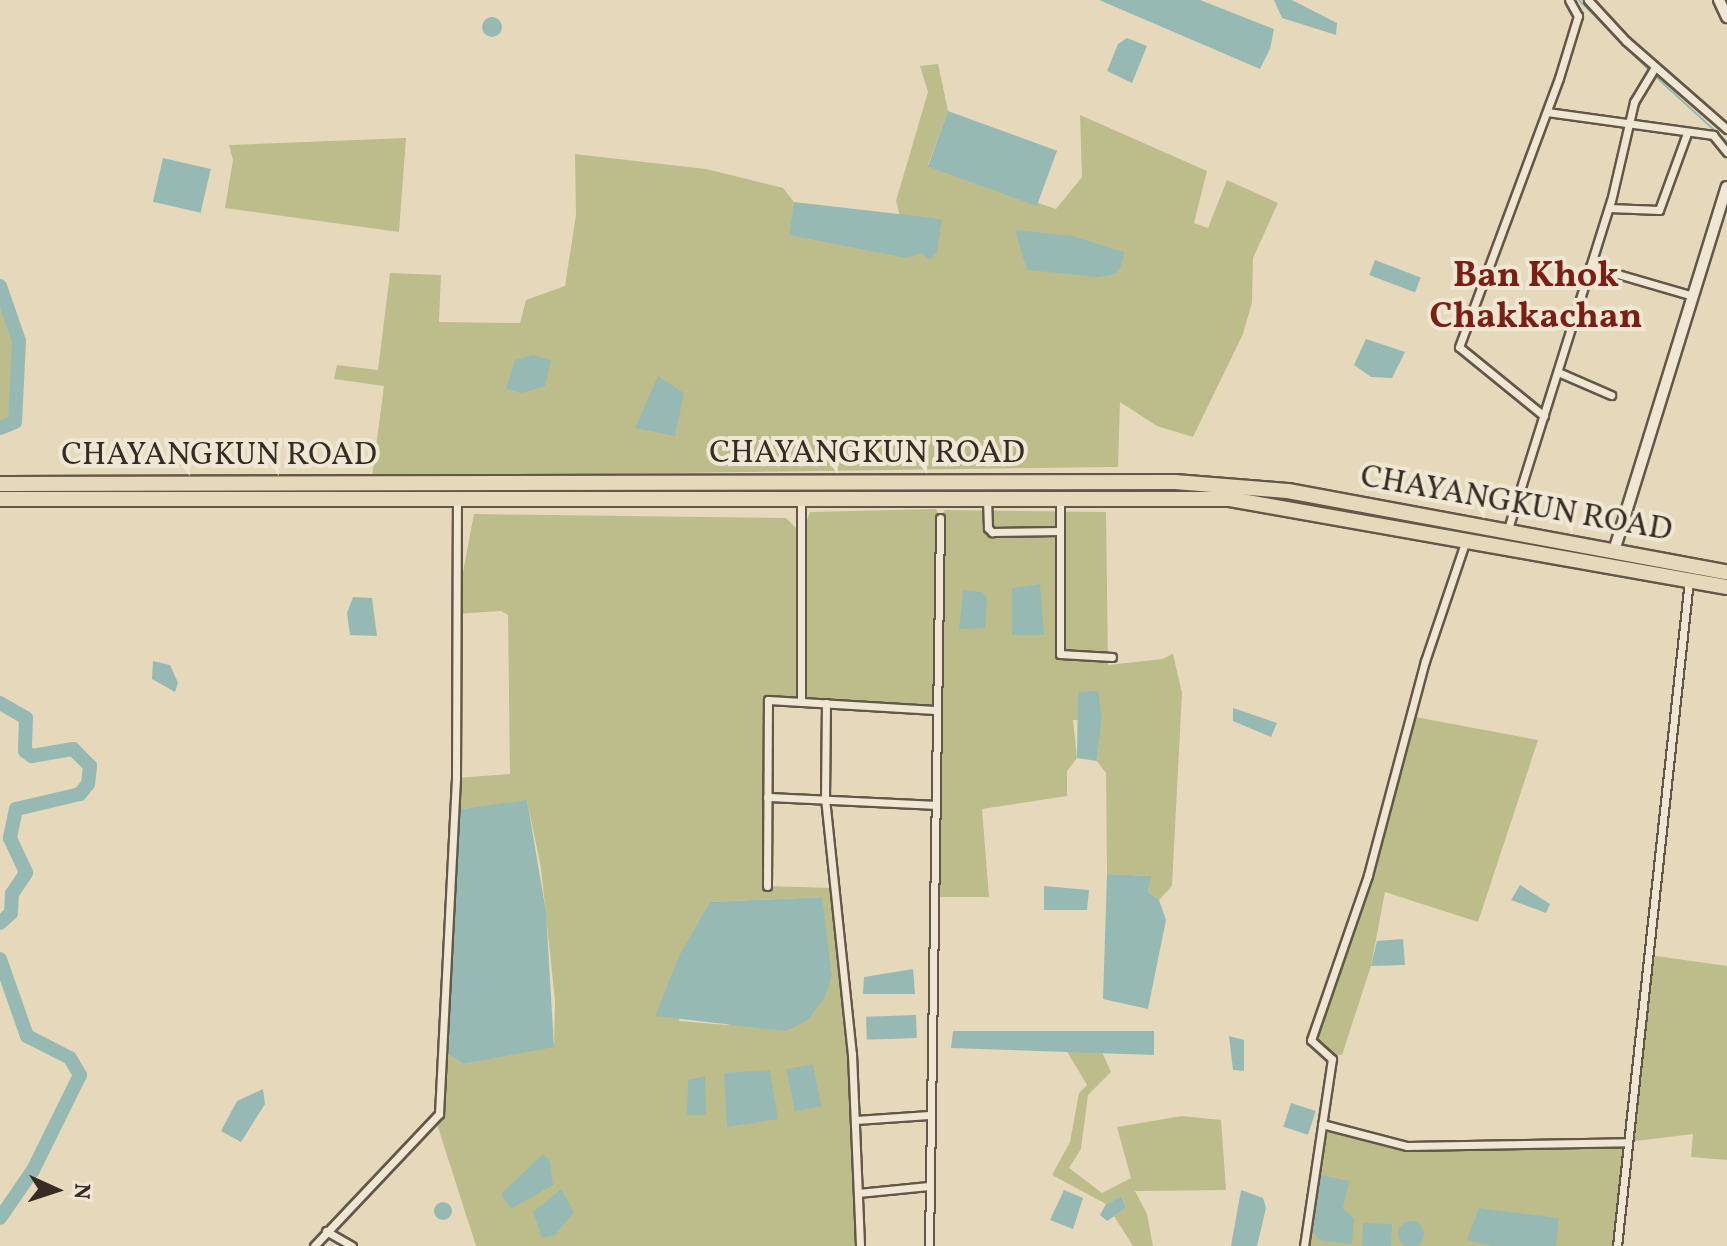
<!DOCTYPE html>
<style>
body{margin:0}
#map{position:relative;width:1727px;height:1246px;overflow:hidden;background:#e6d9bb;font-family:Vollkorn,serif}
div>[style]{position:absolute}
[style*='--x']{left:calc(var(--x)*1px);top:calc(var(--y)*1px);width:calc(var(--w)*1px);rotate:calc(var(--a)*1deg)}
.green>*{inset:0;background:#bdbd8b}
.water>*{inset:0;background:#96bab3;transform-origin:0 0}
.round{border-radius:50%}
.stream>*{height:2px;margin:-1px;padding:0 1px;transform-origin:1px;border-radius:1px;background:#96bab3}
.river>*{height:14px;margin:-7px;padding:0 7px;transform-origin:7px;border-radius:7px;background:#96bab3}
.roads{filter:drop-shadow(2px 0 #635749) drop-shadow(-2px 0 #635749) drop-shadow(0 2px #635749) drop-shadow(0 -2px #635749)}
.street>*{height:7px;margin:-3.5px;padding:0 3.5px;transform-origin:3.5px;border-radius:3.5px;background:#efe6d3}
.secondary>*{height:10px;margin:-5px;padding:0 5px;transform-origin:5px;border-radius:5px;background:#efe6d3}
.highway>*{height:14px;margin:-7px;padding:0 7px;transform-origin:7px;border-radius:7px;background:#e6d9bb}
span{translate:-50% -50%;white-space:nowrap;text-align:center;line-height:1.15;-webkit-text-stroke:8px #efe6d3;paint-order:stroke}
.street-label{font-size:32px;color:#372c23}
.quarter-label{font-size:36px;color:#7a1f14;font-weight:700}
.north{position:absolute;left:16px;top:1150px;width:80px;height:80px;-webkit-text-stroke:6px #efe6d3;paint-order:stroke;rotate:93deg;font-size:22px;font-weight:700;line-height:32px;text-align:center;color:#372c23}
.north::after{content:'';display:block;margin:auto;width:28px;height:36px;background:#372c23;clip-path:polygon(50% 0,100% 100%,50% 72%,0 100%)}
</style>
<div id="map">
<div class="green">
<div style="clip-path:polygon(938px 64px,948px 111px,928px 165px,1056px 209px,1082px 177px,1080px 115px,1207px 171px,1194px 223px,1208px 228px,1227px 180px,1278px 203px,1253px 258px,1252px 302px,1243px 334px,1193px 437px,1157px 426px,1120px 402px,1118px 467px,372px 477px,384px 386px,334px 379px,337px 365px,378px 370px,390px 273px,441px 275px,439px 322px,520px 323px,526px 300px,565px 286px,576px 215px,575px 154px,706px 169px,783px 188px,794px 202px,790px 235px,922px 253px,942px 219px,900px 216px,896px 201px,928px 92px,920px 66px)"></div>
<div style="clip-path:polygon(406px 138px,399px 232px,225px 208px,233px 160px,229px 145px)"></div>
<div style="clip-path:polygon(0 286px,19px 341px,15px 422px,0 428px)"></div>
<div style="clip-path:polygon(evenodd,936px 509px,940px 517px,945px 510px,1106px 512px,1108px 665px,1162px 659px,1173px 654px,1182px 693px,1172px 886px,1159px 900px,1148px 892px,1150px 876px,1107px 874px,1106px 773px,1097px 761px,1102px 720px,1073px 720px,1077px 758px,1067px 771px,1067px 796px,982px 809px,989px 897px,932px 897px,936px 710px,769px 700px,767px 886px,833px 888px,843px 952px,860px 1246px,476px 1246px,436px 1121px,442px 1050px,463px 1064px,554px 1046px,555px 1001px,541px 868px,527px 801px,455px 810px,456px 778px,510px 774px,508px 615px,501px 611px,455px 614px,474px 514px,786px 518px,802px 534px,810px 512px,936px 509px,821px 897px,832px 975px,728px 1025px,679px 1021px,710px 902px,821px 897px)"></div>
<div style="clip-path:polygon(1410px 716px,1538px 740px,1478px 922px,1385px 892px,1371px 966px,1342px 1055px,1329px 1054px,1311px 1044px,1368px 875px)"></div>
<div style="clip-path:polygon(1649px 955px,1727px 966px,1727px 1160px,1691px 1157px,1693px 1134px,1628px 1142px,1617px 1246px,1304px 1246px,1322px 1124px,1391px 1144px,1628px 1142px)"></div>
<div style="clip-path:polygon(1066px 1050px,1102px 1052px,1111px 1072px,1088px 1095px,1081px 1149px,1069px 1168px,1102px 1193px,1131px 1178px,1117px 1127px,1182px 1116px,1221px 1120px,1226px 1190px,1135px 1191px,1147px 1214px,1153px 1246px,1133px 1246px,1114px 1216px,1126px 1208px,1121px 1196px,1106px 1204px,1052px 1175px,1070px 1142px,1079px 1093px,1087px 1085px)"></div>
</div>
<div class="water">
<div style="clip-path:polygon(1099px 0,1200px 0,1274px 29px,1270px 49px,1260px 69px)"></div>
<div style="clip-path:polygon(1292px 0,1337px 23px,1336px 35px,1282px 18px,1274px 0)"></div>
<div class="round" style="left:482px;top:17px;width:20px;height:20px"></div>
<div style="clip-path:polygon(1127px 38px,1147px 46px,1132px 83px,1107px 71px,1118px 44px)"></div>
<div style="left:948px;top:111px;width:116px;height:59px;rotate:20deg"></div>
<div style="left:163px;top:158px;width:49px;height:45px;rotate:13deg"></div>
<div style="clip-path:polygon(794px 202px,942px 219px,937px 252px,930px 260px,922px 253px,906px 258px,789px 235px)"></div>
<div style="clip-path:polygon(1015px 230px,1072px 236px,1124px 252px,1121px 266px,1115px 274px,1098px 277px,1027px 270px)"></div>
<div style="left:1375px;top:260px;width:49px;height:16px;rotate:21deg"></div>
<div style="clip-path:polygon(1366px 339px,1405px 352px,1392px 378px,1371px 377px,1354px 365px)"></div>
<div style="clip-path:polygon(533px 355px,551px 360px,545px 386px,522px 393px,506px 389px,515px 360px)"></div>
<div style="clip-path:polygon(658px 376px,684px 393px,675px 436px,635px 428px)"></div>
<div style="clip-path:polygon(1040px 584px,1044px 635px,1012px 635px,1012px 588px)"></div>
<div style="clip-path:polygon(963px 590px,982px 592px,987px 599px,985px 628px,959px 629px)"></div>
<div style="clip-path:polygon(353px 597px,372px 598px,377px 636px,350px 635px,347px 613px)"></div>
<div style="clip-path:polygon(153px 661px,170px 665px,178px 683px,175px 692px,152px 679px)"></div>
<div style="clip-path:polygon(1098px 691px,1102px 720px,1097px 761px,1077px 758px,1078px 692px)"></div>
<div style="clip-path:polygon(1233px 708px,1277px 723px,1271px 737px,1233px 721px)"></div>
<div style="clip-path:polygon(527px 800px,546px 912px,554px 1047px,463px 1064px,442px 1050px,455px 810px)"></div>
<div style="clip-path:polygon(1107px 874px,1151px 876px,1148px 892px,1159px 900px,1166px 920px,1148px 1009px,1103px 999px)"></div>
<div style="clip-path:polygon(1520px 885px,1550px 904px,1546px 913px,1511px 900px)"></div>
<div style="clip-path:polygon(1044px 886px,1089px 890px,1087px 910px,1044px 910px)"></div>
<div style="clip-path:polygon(822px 897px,832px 975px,825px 997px,808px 1020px,786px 1031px,655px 1016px,679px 956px,710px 902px)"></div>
<div style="clip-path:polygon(1403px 939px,1405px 965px,1371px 966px,1377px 941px)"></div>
<div style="clip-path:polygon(913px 969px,915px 994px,863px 994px,864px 977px)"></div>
<div style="left:916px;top:1015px;width:23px;height:50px;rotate:88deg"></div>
<div style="clip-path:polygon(953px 1031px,1154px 1031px,1154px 1055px,951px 1048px)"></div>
<div style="clip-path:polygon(1229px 1036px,1244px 1040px,1244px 1071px,1233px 1070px)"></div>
<div style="left:813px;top:1064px;width:43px;height:27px;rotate:79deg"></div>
<div style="clip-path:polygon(770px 1070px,778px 1119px,727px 1127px,724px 1073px)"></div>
<div style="clip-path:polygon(705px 1076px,706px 1115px,687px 1115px,688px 1080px)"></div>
<div style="clip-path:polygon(263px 1089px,265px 1104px,241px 1142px,221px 1131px,237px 1101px)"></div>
<div style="left:1291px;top:1103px;width:26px;height:25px;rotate:18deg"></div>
<div style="clip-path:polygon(543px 1154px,550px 1161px,553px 1185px,511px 1209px,501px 1194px)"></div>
<div style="clip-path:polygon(1321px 1175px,1349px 1181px,1343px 1208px,1354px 1219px,1352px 1244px,1321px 1241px,1312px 1231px)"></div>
<div style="clip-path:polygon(561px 1189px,574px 1212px,555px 1235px,542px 1238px,533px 1212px)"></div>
<div style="clip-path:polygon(1064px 1190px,1083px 1198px,1073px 1229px,1050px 1220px)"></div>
<div style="clip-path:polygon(1241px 1190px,1263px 1198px,1266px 1208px,1257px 1246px,1231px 1246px)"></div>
<div style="clip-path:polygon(1121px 1196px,1126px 1208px,1107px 1221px,1100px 1215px,1106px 1204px)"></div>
<div class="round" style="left:434px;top:1202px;width:18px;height:18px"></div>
<div style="clip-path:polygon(1479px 1208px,1559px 1218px,1556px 1246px,1491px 1246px,1467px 1240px)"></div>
<div class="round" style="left:1398px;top:1221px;width:26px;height:26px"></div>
<div style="left:1363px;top:1223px;width:29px;height:23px;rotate:2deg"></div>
</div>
<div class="stream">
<div style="--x:1579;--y:0;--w:100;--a:45"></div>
<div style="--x:1654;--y:75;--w:99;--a:42.5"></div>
</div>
<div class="river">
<div style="--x:0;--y:286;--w:58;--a:70.9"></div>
<div style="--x:19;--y:341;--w:81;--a:92.8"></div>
<div style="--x:15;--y:422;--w:16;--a:158"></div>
<div style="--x:0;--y:703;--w:30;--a:30"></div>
<div style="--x:26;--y:718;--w:33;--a:92"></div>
<div style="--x:25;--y:751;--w:9;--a:36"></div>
<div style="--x:32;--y:756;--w:42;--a:-9.7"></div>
<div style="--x:73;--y:749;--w:24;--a:45"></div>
<div style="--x:90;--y:766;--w:18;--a:96"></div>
<div style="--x:88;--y:784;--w:13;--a:129"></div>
<div style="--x:80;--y:794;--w:66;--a:166.8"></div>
<div style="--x:16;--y:809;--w:30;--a:102"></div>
<div style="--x:10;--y:838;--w:38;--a:65"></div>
<div style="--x:26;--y:873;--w:25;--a:124"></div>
<div style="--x:12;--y:894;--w:19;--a:93"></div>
<div style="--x:11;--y:913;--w:15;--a:138"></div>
<div style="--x:0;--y:959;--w:82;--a:70.7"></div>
<div style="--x:27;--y:1036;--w:48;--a:27.1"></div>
<div style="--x:70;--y:1058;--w:20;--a:60"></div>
<div style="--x:80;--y:1075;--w:106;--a:116.3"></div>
<div style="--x:33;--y:1170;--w:58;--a:124.5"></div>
</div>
<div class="roads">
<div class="street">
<div style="--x:1588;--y:0;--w:56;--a:47.2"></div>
<div style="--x:1626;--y:41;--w:134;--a:41.1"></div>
<div style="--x:1547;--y:112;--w:168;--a:7.9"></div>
<div style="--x:1713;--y:135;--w:22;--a:51"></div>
<div style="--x:1609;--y:208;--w:50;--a:2.3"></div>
<div style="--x:1659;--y:210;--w:82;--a:-70"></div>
<div style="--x:1590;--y:266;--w:107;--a:16.2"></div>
<div style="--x:1558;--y:372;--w:58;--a:23.5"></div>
<div style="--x:1544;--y:416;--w:109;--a:-140.9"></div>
<div style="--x:1459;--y:347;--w:287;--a:-69.6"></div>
<div style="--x:1559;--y:78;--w:65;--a:-73"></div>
<div style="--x:1578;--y:16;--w:18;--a:-119"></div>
<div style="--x:987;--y:499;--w:29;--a:88"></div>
<div style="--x:988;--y:528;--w:6;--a:45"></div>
<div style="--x:992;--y:532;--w:67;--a:-0.9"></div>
<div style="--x:1060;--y:499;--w:155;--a:90"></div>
<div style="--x:1060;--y:654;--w:52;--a:3.3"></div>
<div style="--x:1507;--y:532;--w:347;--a:-72.6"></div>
<div style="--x:1611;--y:201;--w:102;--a:-76.9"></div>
<div style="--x:1634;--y:102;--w:41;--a:-59"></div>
<div style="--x:801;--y:702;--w:202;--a:-90"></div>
<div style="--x:826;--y:703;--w:95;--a:90.6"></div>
<div style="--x:825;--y:798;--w:257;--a:84"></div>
<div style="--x:852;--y:1054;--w:192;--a:87.6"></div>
<div style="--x:767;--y:797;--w:167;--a:2.7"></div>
<div style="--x:767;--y:886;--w:186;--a:-89.7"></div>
<div style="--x:768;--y:700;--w:168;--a:3.4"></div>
<div style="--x:856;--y:1120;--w:73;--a:-3.9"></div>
<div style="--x:1322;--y:1124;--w:88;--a:14.5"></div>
<div style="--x:1407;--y:1146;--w:221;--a:-1"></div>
<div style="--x:858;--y:1193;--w:71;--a:-5.6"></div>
<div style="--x:326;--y:1231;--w:30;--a:30"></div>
<div style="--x:314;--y:1246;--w:182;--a:-46.6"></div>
<div style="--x:439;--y:1114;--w:336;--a:-87.1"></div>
<div style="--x:456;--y:778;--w:280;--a:-89.8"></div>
<div style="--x:929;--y:1246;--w:728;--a:-89.13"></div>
<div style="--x:1304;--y:1246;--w:189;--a:-81.5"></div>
<div style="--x:1332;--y:1059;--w:28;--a:-138"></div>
<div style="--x:1311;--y:1040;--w:175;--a:-70.9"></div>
<div style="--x:1368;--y:875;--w:221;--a:-75.1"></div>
<div style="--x:1425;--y:661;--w:128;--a:-71.3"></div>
<div style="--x:1617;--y:1246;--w:670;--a:-83.83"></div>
</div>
<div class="secondary">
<div style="--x:1719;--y:0;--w:19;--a:65"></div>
<div style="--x:1614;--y:551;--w:381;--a:-72.8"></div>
</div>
<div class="highway">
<div style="--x:0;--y:484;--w:1175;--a:-0.1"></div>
<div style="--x:1175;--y:482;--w:113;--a:4.6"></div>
<div style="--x:1288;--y:491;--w:446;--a:10.5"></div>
<div style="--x:0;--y:499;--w:1230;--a:0"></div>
<div style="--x:1230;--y:499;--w:505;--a:10.04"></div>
</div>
</div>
<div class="street-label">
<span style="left:867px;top:454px">CHAYANGKUN ROAD</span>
<span style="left:219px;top:456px">CHAYANGKUN ROAD</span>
<span style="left:1516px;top:505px;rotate:10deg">CHAYANGKUN ROAD</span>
</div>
<div class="quarter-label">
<span style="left:1536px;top:298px">Ban Khok<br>Chakkachan</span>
</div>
<div class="north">N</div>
</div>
